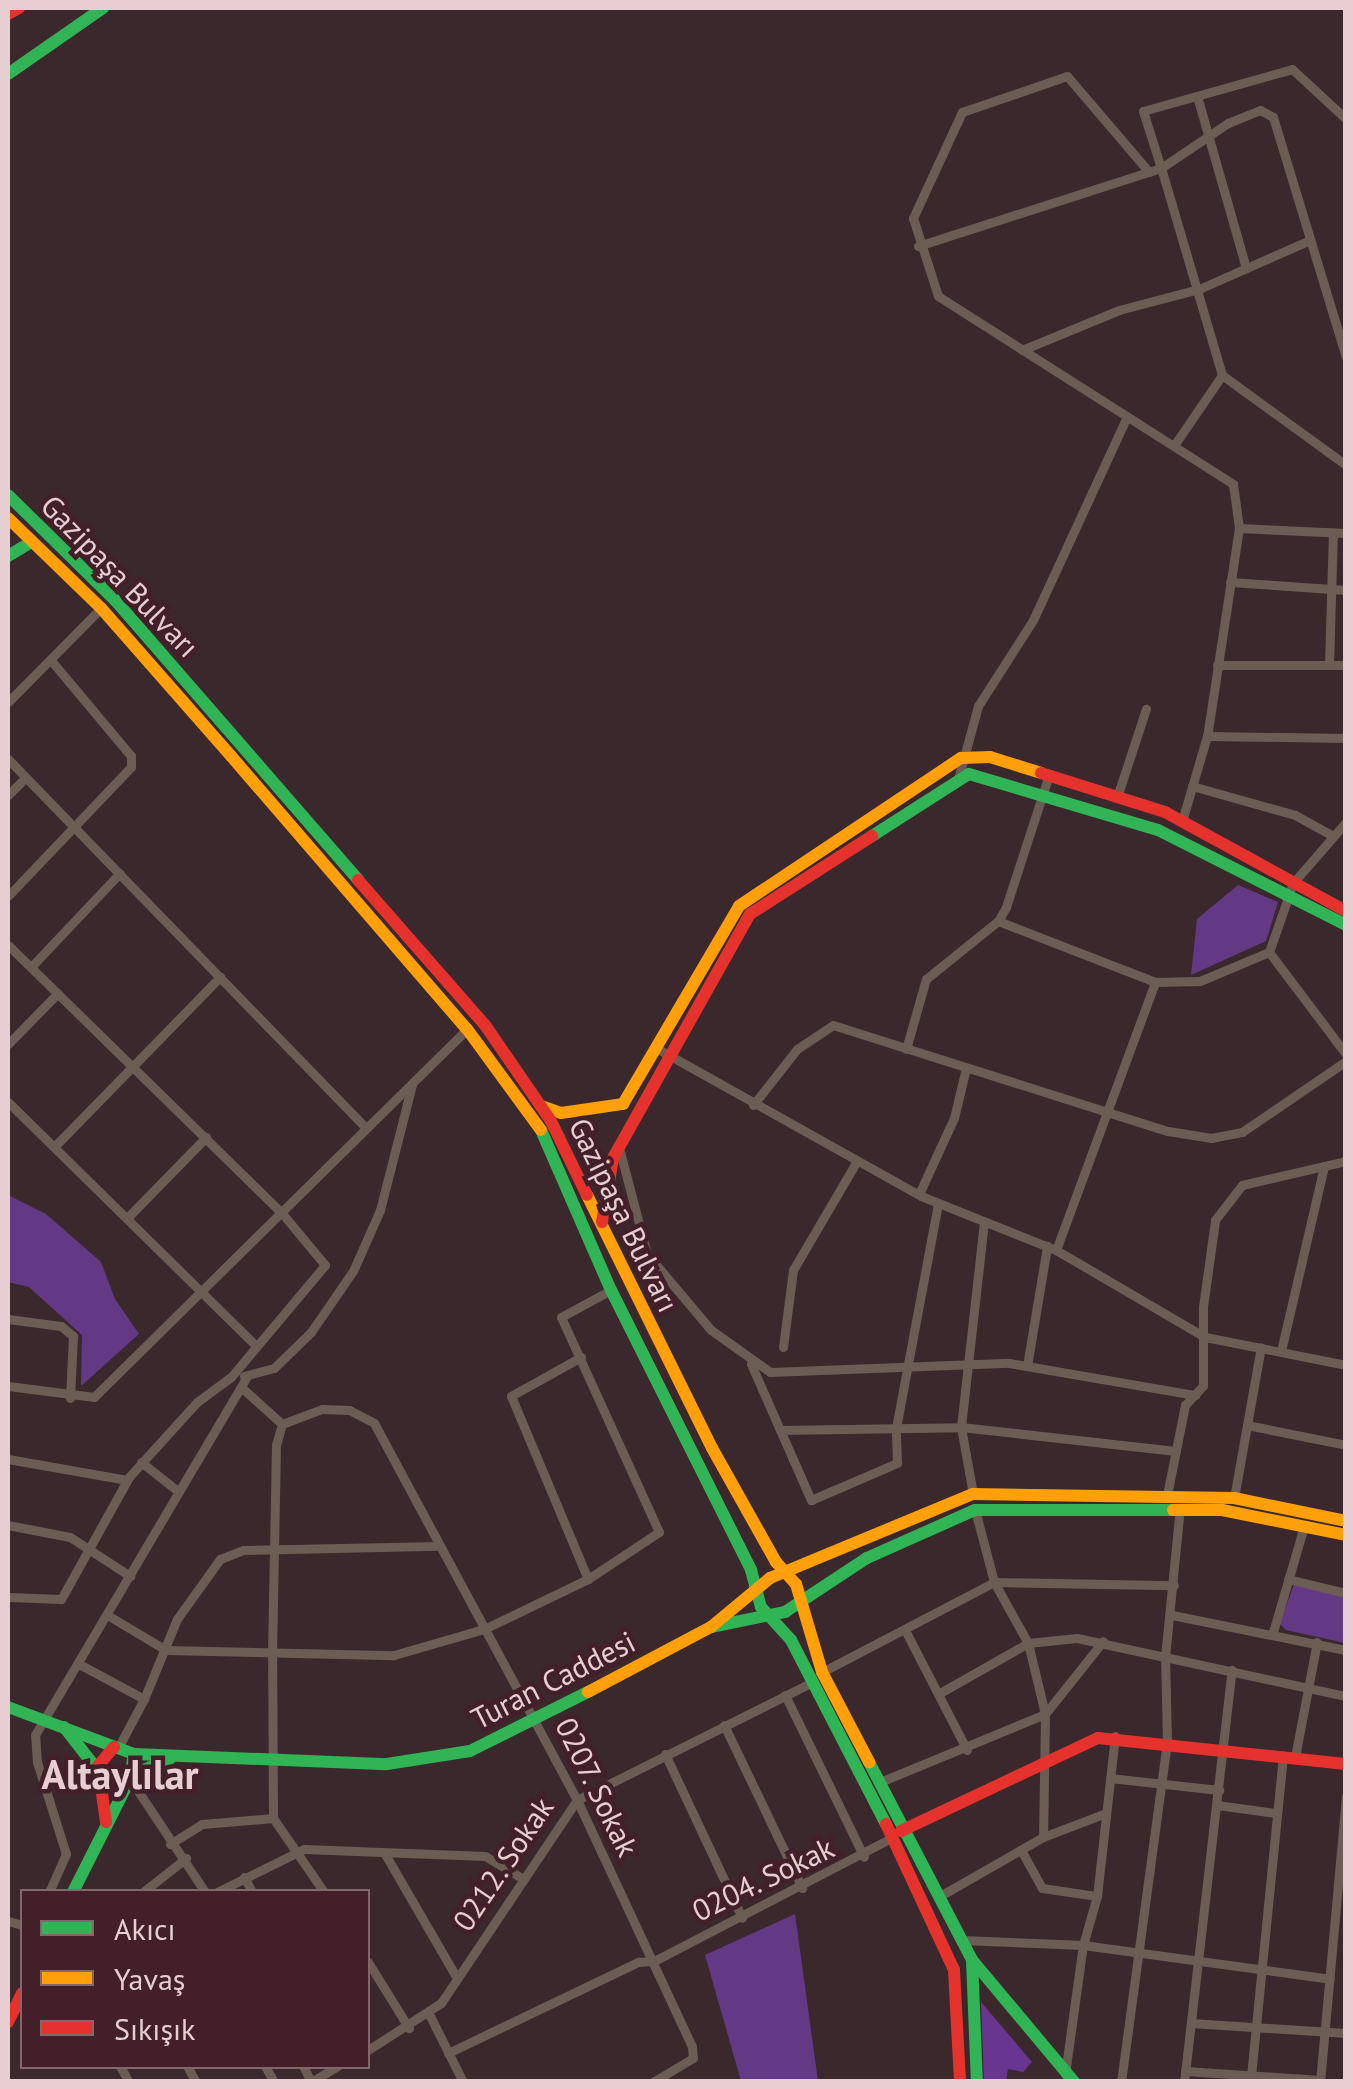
<!DOCTYPE html>
<meta charset="utf-8">
<style>
body{margin:0}
#map{position:relative;width:1353px;height:2089px;overflow:hidden;background:#3b282d;font-family:"PT Sans",sans-serif}
div>[style]{position:absolute}
[style*='--x']{left:calc(var(--x)*1px);top:calc(var(--y)*1px);width:calc(var(--w)*1px);rotate:calc(var(--a)*1deg)}
.green>*{inset:0;background:#633985}
.forest>*{inset:0;background:#683691}
.street>*{height:9px;margin:-4.5px;padding:0 4.5px;transform-origin:4.5px;border-radius:4.5px;background:#6b5d53}
.fast>*{height:12px;margin:-6px;padding:0 6px;transform-origin:6px;border-radius:6px;background:#30b455}
.slow>*{height:12px;margin:-6px;padding:0 6px;transform-origin:6px;border-radius:6px;background:#ff9f0a}
.jam>*{height:12px;margin:-6px;padding:0 6px;transform-origin:6px;border-radius:6px;background:#e5322d}
span{translate:-50% -50%;white-space:nowrap;text-align:center;line-height:1.15;-webkit-text-stroke:9px #432029;paint-order:stroke}
.street-label{font-size:30px;color:#e6ced2}
.district-label{font-size:40px;color:#e6ced2;font-weight:700}
.frame{position:absolute;inset:0;border:10px solid #e6ced2;pointer-events:none}
.legend{position:absolute;left:20px;top:1889px;width:350px;height:180px;box-sizing:border-box;background:#432029;border:2px solid #84666d;margin:0;padding:12px 18px;list-style:none;font-size:30px;color:#e6ced2}
.legend li{display:flex;align-items:center;gap:20px;height:50px}
.legend b{width:50px;border:2px solid #84666d}
</style>
<div id="map">
<div class="green">
<div style="clip-path:polygon(1238px 885px,1278px 902px,1266px 941px,1191px 975px,1197px 919px)"></div>
<div style="clip-path:polygon(8px 1195px,46px 1214px,101px 1262px,115px 1299px,139px 1334px,81px 1386px,82px 1335px,29px 1287px,8px 1282px)"></div>
<div style="clip-path:polygon(1294px 1584px,1345px 1596px,1345px 1643px,1286px 1630px,1280px 1624px)"></div>
<div style="clip-path:polygon(795px 1914px,818px 2081px,741px 2081px,705px 1955px)"></div>
</div>
<div class="forest">
<div style="clip-path:polygon(981px 2002px,1032px 2062px,1023px 2072px,1008px 2069px,1006px 2081px,984px 2081px)"></div>
</div>
<div class="street">
<div style="--x:1197;--y:96;--w:179;--a:74.1"></div>
<div style="--x:1149;--y:172;--w:126;--a:-130.5"></div>
<div style="--x:1067;--y:76;--w:111;--a:161.1"></div>
<div style="--x:962;--y:112;--w:117;--a:114.8"></div>
<div style="--x:913;--y:218;--w:82;--a:72.2"></div>
<div style="--x:938;--y:296;--w:350;--a:32.5"></div>
<div style="--x:1233;--y:484;--w:44;--a:82.2"></div>
<div style="--x:1239;--y:528;--w:210;--a:98.7"></div>
<div style="--x:1207;--y:736;--w:89;--a:106.4"></div>
<div style="--x:918;--y:246;--w:255;--a:-17.8"></div>
<div style="--x:1161;--y:168;--w:60;--a:-107.5"></div>
<div style="--x:1143;--y:111;--w:155;--a:-15.7"></div>
<div style="--x:1292;--y:69;--w:74;--a:42.8"></div>
<div style="--x:1022;--y:350;--w:105;--a:-22.4"></div>
<div style="--x:1119;--y:310;--w:83;--a:-14.7"></div>
<div style="--x:1199;--y:289;--w:121;--a:-23.8"></div>
<div style="--x:1222;--y:375;--w:153;--a:36"></div>
<div style="--x:1175;--y:444;--w:83;--a:-55.7"></div>
<div style="--x:1222;--y:375;--w:216;--a:-106.4"></div>
<div style="--x:1161;--y:168;--w:81;--a:-33.9"></div>
<div style="--x:1228;--y:123;--w:35;--a:-22"></div>
<div style="--x:1260;--y:110;--w:15;--a:28"></div>
<div style="--x:1273;--y:117;--w:251;--a:73.1"></div>
<div style="--x:1239;--y:528;--w:107;--a:2.7"></div>
<div style="--x:1230;--y:582;--w:116;--a:3.9"></div>
<div style="--x:1217;--y:665;--w:129;--a:0"></div>
<div style="--x:1329;--y:665;--w:132;--a:-88.3"></div>
<div style="--x:8;--y:702;--w:132;--a:-45.3"></div>
<div style="--x:1207;--y:736;--w:139;--a:0.8"></div>
<div style="--x:8;--y:759;--w:514;--a:45.87"></div>
<div style="--x:958;--y:779;--w:76;--a:-74.7"></div>
<div style="--x:978;--y:706;--w:102;--a:-57.4"></div>
<div style="--x:1033;--y:620;--w:224;--a:-65.2"></div>
<div style="--x:1192;--y:786;--w:107;--a:15.7"></div>
<div style="--x:1295;--y:815;--w:43;--a:28.9"></div>
<div style="--x:8;--y:795;--w:24;--a:-45"></div>
<div style="--x:1117;--y:797;--w:93;--a:-71.8"></div>
<div style="--x:1346;--y:822;--w:81;--a:131"></div>
<div style="--x:1293;--y:883;--w:73;--a:109.2"></div>
<div style="--x:1269;--y:952;--w:128;--a:53"></div>
<div style="--x:8;--y:896;--w:178;--a:-46.4"></div>
<div style="--x:131;--y:767;--w:11;--a:-90"></div>
<div style="--x:131;--y:756;--w:126;--a:-129.9"></div>
<div style="--x:998;--y:921;--w:168;--a:21.2"></div>
<div style="--x:1155;--y:982;--w:45;--a:-1.3"></div>
<div style="--x:1200;--y:981;--w:75;--a:-22.8"></div>
<div style="--x:8;--y:945;--w:382;--a:44.4"></div>
<div style="--x:281;--y:1212;--w:69;--a:50.3"></div>
<div style="--x:325;--y:1265;--w:146;--a:130"></div>
<div style="--x:231;--y:1377;--w:42;--a:143.7"></div>
<div style="--x:197;--y:1402;--w:101;--a:132.2"></div>
<div style="--x:129;--y:1477;--w:140;--a:119.1"></div>
<div style="--x:61;--y:1599;--w:53;--a:-177.8"></div>
<div style="--x:31;--y:967;--w:129;--a:-46.6"></div>
<div style="--x:8;--y:1044;--w:71;--a:-45.6"></div>
<div style="--x:658;--y:1049;--w:301;--a:29.2"></div>
<div style="--x:921;--y:1196;--w:145;--a:21.8"></div>
<div style="--x:1056;--y:1250;--w:173;--a:30.3"></div>
<div style="--x:1205;--y:1337;--w:144;--a:11.2"></div>
<div style="--x:906;--y:1049;--w:73;--a:-74.1"></div>
<div style="--x:926;--y:979;--w:92;--a:-38.9"></div>
<div style="--x:998;--y:921;--w:16;--a:-60"></div>
<div style="--x:1006;--y:907;--w:139;--a:-72"></div>
<div style="--x:8;--y:1102;--w:346;--a:44.5"></div>
<div style="--x:753;--y:1105;--w:71;--a:-51.8"></div>
<div style="--x:797;--y:1049;--w:43;--a:-33.7"></div>
<div style="--x:833;--y:1025;--w:351;--a:17.6"></div>
<div style="--x:1168;--y:1131;--w:44;--a:9.2"></div>
<div style="--x:1211;--y:1138;--w:32;--a:-11"></div>
<div style="--x:1242;--y:1132;--w:126;--a:-34.3"></div>
<div style="--x:54;--y:1147;--w:238;--a:-45.7"></div>
<div style="--x:619;--y:1148;--w:110;--a:75.2"></div>
<div style="--x:647;--y:1254;--w:99;--a:49.9"></div>
<div style="--x:711;--y:1330;--w:72;--a:35.4"></div>
<div style="--x:770;--y:1372;--w:239;--a:-2.2"></div>
<div style="--x:1009;--y:1363;--w:189;--a:9.8"></div>
<div style="--x:919;--y:1194;--w:84;--a:-65.3"></div>
<div style="--x:954;--y:1118;--w:51;--a:-76.5"></div>
<div style="--x:130;--y:1215;--w:109;--a:-45.7"></div>
<div style="--x:1056;--y:1250;--w:286;--a:-69.7"></div>
<div style="--x:8;--y:1319;--w:53;--a:7.5"></div>
<div style="--x:61;--y:1326;--w:16;--a:40"></div>
<div style="--x:73;--y:1336;--w:62;--a:92.8"></div>
<div style="--x:783;--y:1347;--w:78;--a:-82.6"></div>
<div style="--x:793;--y:1270;--w:126;--a:-59.6"></div>
<div style="--x:1281;--y:1351;--w:190;--a:-76.9"></div>
<div style="--x:581;--y:1357;--w:80;--a:150.9"></div>
<div style="--x:511;--y:1396;--w:199;--a:67.2"></div>
<div style="--x:751;--y:1364;--w:149;--a:66.2"></div>
<div style="--x:811;--y:1500;--w:94;--a:-23.3"></div>
<div style="--x:897;--y:1463;--w:35;--a:-92"></div>
<div style="--x:896;--y:1428;--w:229;--a:-79.4"></div>
<div style="--x:1027;--y:1366;--w:122;--a:-80.5"></div>
<div style="--x:244;--y:1376;--w:31;--a:-15"></div>
<div style="--x:274;--y:1368;--w:52;--a:-44.2"></div>
<div style="--x:311;--y:1332;--w:74;--a:-55.5"></div>
<div style="--x:353;--y:1271;--w:67;--a:-66.1"></div>
<div style="--x:380;--y:1210;--w:130;--a:-75.7"></div>
<div style="--x:8;--y:1386;--w:87;--a:7.3"></div>
<div style="--x:94;--y:1397;--w:524;--a:-44.61"></div>
<div style="--x:241;--y:1387;--w:55;--a:42.1"></div>
<div style="--x:1247;--y:1425;--w:101;--a:11.4"></div>
<div style="--x:780;--y:1430;--w:181;--a:-0.9"></div>
<div style="--x:961;--y:1427;--w:216;--a:6.4"></div>
<div style="--x:8;--y:1459;--w:121;--a:10"></div>
<div style="--x:141;--y:1462;--w:48;--a:38.3"></div>
<div style="--x:973;--y:1494;--w:68;--a:-100.2"></div>
<div style="--x:961;--y:1427;--w:206;--a:-83.6"></div>
<div style="--x:1167;--y:1495;--w:92;--a:-78.7"></div>
<div style="--x:1185;--y:1405;--w:26;--a:-47"></div>
<div style="--x:1203;--y:1386;--w:79;--a:-90"></div>
<div style="--x:1203;--y:1307;--w:88;--a:-82.1"></div>
<div style="--x:1215;--y:1220;--w:44;--a:-52.4"></div>
<div style="--x:1242;--y:1185;--w:107;--a:-13"></div>
<div style="--x:1234;--y:1498;--w:153;--a:-79.9"></div>
<div style="--x:975;--y:1510;--w:74;--a:75.2"></div>
<div style="--x:994;--y:1582;--w:70;--a:60.9"></div>
<div style="--x:1028;--y:1643;--w:73;--a:76.5"></div>
<div style="--x:1045;--y:1714;--w:123;--a:90.9"></div>
<div style="--x:8;--y:1525;--w:63;--a:11"></div>
<div style="--x:70;--y:1537;--w:72;--a:33"></div>
<div style="--x:1288;--y:1579;--w:60;--a:13.6"></div>
<div style="--x:1172;--y:1615;--w:177;--a:11.4"></div>
<div style="--x:109;--y:1616;--w:66;--a:30.8"></div>
<div style="--x:166;--y:1650;--w:228;--a:1.3"></div>
<div style="--x:394;--y:1655;--w:94;--a:-16.1"></div>
<div style="--x:484;--y:1629;--w:115;--a:-25.7"></div>
<div style="--x:588;--y:1579;--w:85;--a:-33.5"></div>
<div style="--x:659;--y:1532;--w:236;--a:-114.5"></div>
<div style="--x:561;--y:1317;--w:57;--a:-28.4"></div>
<div style="--x:905;--y:1630;--w:135;--a:62.7"></div>
<div style="--x:1273;--y:1632;--w:110;--a:-73.7"></div>
<div style="--x:79;--y:1664;--w:74;--a:28.3"></div>
<div style="--x:144;--y:1699;--w:55;--a:118"></div>
<div style="--x:822;--y:1672;--w:194;--a:-27.6"></div>
<div style="--x:994;--y:1582;--w:180;--a:1"></div>
<div style="--x:938;--y:1694;--w:103;--a:-29.5"></div>
<div style="--x:1028;--y:1643;--w:49;--a:-5.8"></div>
<div style="--x:1077;--y:1638;--w:275;--a:12.2"></div>
<div style="--x:785;--y:1695;--w:180;--a:64"></div>
<div style="--x:144;--y:1699;--w:87;--a:-67.6"></div>
<div style="--x:177;--y:1619;--w:74;--a:-54.4"></div>
<div style="--x:220;--y:1559;--w:25;--a:-21"></div>
<div style="--x:243;--y:1550;--w:197;--a:-1.2"></div>
<div style="--x:724;--y:1725;--w:181;--a:64.4"></div>
<div style="--x:665;--y:1754;--w:181;--a:64.8"></div>
<div style="--x:1295;--y:1757;--w:117;--a:-79.2"></div>
<div style="--x:1110;--y:1778;--w:110;--a:6.3"></div>
<div style="--x:130;--y:1779;--w:136;--a:56.4"></div>
<div style="--x:880;--y:1782;--w:178;--a:-22.4"></div>
<div style="--x:1045;--y:1714;--w:93;--a:-51.5"></div>
<div style="--x:1217;--y:1805;--w:59;--a:7.9"></div>
<div style="--x:170;--y:1844;--w:38;--a:-32"></div>
<div style="--x:202;--y:1824;--w:71;--a:-4.8"></div>
<div style="--x:1021;--y:1850;--w:43;--a:61.1"></div>
<div style="--x:1042;--y:1888;--w:56;--a:8.3"></div>
<div style="--x:385;--y:1854;--w:143;--a:59.9"></div>
<div style="--x:244;--y:1877;--w:17;--a:62"></div>
<div style="--x:49;--y:1892;--w:42;--a:-65.9"></div>
<div style="--x:66;--y:1854;--w:96;--a:-107.5"></div>
<div style="--x:37;--y:1762;--w:27;--a:-94"></div>
<div style="--x:35;--y:1735;--w:417;--a:-59.4"></div>
<div style="--x:143;--y:1892;--w:55;--a:-38.3"></div>
<div style="--x:217;--y:1892;--w:97;--a:-26.3"></div>
<div style="--x:304;--y:1849;--w:181;--a:2.2"></div>
<div style="--x:485;--y:1856;--w:41;--a:31"></div>
<div style="--x:324;--y:1892;--w:90;--a:-124.6"></div>
<div style="--x:273;--y:1818;--w:164;--a:-90.3"></div>
<div style="--x:272;--y:1654;--w:209;--a:-88.9"></div>
<div style="--x:276;--y:1445;--w:22;--a:-74"></div>
<div style="--x:282;--y:1424;--w:43;--a:-20.6"></div>
<div style="--x:322;--y:1409;--w:27;--a:2"></div>
<div style="--x:349;--y:1410;--w:28;--a:27"></div>
<div style="--x:374;--y:1423;--w:428;--a:61.7"></div>
<div style="--x:577;--y:1800;--w:272;--a:65"></div>
<div style="--x:692;--y:2047;--w:11;--a:85"></div>
<div style="--x:693;--y:2058;--w:47;--a:149"></div>
<div style="--x:940;--y:1896;--w:119;--a:-29.8"></div>
<div style="--x:1043;--y:1837;--w:67;--a:-20.9"></div>
<div style="--x:8;--y:1921;--w:15;--a:16"></div>
<div style="--x:961;--y:1940;--w:122;--a:2.3"></div>
<div style="--x:1083;--y:1945;--w:249;--a:7.8"></div>
<div style="--x:368;--y:1962;--w:78;--a:58.2"></div>
<div style="--x:430;--y:2016;--w:74;--a:63.4"></div>
<div style="--x:1191;--y:2023;--w:155;--a:3.7"></div>
<div style="--x:368;--y:2050;--w:87;--a:-32.8"></div>
<div style="--x:441;--y:2003;--w:244;--a:-56.2"></div>
<div style="--x:577;--y:1800;--w:264;--a:-26.6"></div>
<div style="--x:448;--y:2053;--w:211;--a:-25.6"></div>
<div style="--x:638;--y:1962;--w:16;--a:-4"></div>
<div style="--x:654;--y:1961;--w:267;--a:-27.4"></div>
<div style="--x:120;--y:2066;--w:18;--a:61"></div>
<div style="--x:187;--y:2066;--w:18;--a:61"></div>
<div style="--x:265;--y:2066;--w:18;--a:61"></div>
<div style="--x:303;--y:2066;--w:18;--a:63"></div>
<div style="--x:311;--y:2082;--w:31;--a:-31"></div>
<div style="--x:1185;--y:2071;--w:135;--a:3.8"></div>
<div style="--x:1065;--y:2074;--w:130;--a:-82.1"></div>
<div style="--x:1083;--y:1945;--w:51;--a:-74.1"></div>
<div style="--x:1097;--y:1896;--w:161;--a:-83.6"></div>
<div style="--x:1251;--y:2076;--w:322;--a:-84.3"></div>
<div style="--x:1121;--y:2082;--w:343;--a:-82.3"></div>
<div style="--x:1167;--y:1742;--w:85;--a:-91.3"></div>
<div style="--x:1165;--y:1657;--w:150;--a:-84.3"></div>
<div style="--x:1184;--y:2082;--w:415;--a:-83.4"></div>
<div style="--x:1320;--y:2082;--w:287;--a:-84.8"></div>
</div>
<div class="fast">
<div style="--x:8;--y:74;--w:116;--a:-34.8"></div>
<div style="--x:8;--y:495;--w:150;--a:44.5"></div>
<div style="--x:115;--y:600;--w:371;--a:49"></div>
<div style="--x:8;--y:556;--w:27;--a:-31"></div>
<div style="--x:872;--y:836;--w:115;--a:-32.6"></div>
<div style="--x:969;--y:774;--w:197;--a:16.5"></div>
<div style="--x:1158;--y:830;--w:211;--a:26.8"></div>
<div style="--x:541;--y:1130;--w:175;--a:66.4"></div>
<div style="--x:611;--y:1290;--w:313;--a:63.4"></div>
<div style="--x:751;--y:1570;--w:38;--a:75"></div>
<div style="--x:761;--y:1607;--w:45;--a:47.7"></div>
<div style="--x:791;--y:1640;--w:207;--a:62.7"></div>
<div style="--x:711;--y:1627;--w:76;--a:-11.5"></div>
<div style="--x:785;--y:1612;--w:98;--a:-33.4"></div>
<div style="--x:867;--y:1558;--w:118;--a:-24"></div>
<div style="--x:975;--y:1510;--w:198;--a:0"></div>
<div style="--x:8;--y:1707;--w:134;--a:20.5"></div>
<div style="--x:134;--y:1754;--w:253;--a:2.3"></div>
<div style="--x:387;--y:1764;--w:84;--a:-8.9"></div>
<div style="--x:470;--y:1751;--w:132;--a:-26.6"></div>
<div style="--x:64;--y:1727;--w:70;--a:52"></div>
<div style="--x:107;--y:1782;--w:23;--a:-7"></div>
<div style="--x:130;--y:1779;--w:25;--a:-81"></div>
<div style="--x:869;--y:1762;--w:223;--a:62.5"></div>
<div style="--x:972;--y:1960;--w:122;--a:87.7"></div>
<div style="--x:134;--y:1774;--w:39;--a:-23"></div>
<div style="--x:73;--y:1892;--w:127;--a:-63.2"></div>
<div style="--x:973;--y:1961;--w:158;--a:50.1"></div>
</div>
<div class="slow">
<div style="--x:8;--y:518;--w:129;--a:44.1"></div>
<div style="--x:101;--y:608;--w:197;--a:48.7"></div>
<div style="--x:231;--y:756;--w:361;--a:49.2"></div>
<div style="--x:467;--y:1029;--w:125;--a:53.8"></div>
<div style="--x:541;--y:1106;--w:21;--a:19"></div>
<div style="--x:561;--y:1113;--w:63;--a:-8.3"></div>
<div style="--x:623;--y:1104;--w:229;--a:-59.6"></div>
<div style="--x:739;--y:906;--w:267;--a:-33.7"></div>
<div style="--x:961;--y:758;--w:29;--a:-2"></div>
<div style="--x:990;--y:757;--w:53;--a:17.4"></div>
<div style="--x:587;--y:1195;--w:282;--a:63.7"></div>
<div style="--x:712;--y:1448;--w:131;--a:60.7"></div>
<div style="--x:776;--y:1562;--w:30;--a:48"></div>
<div style="--x:796;--y:1584;--w:92;--a:73.5"></div>
<div style="--x:822;--y:1672;--w:102;--a:62.4"></div>
<div style="--x:1173;--y:1510;--w:49;--a:0"></div>
<div style="--x:1222;--y:1510;--w:126;--a:11.4"></div>
<div style="--x:588;--y:1692;--w:139;--a:-27.9"></div>
<div style="--x:711;--y:1627;--w:77;--a:-39.7"></div>
<div style="--x:770;--y:1578;--w:220;--a:-22.5"></div>
<div style="--x:973;--y:1494;--w:261;--a:0.9"></div>
<div style="--x:1234;--y:1498;--w:114;--a:11.6"></div>
</div>
<div class="jam">
<div style="--x:8;--y:14;--w:13;--a:-29"></div>
<div style="--x:1041;--y:773;--w:130;--a:17.5"></div>
<div style="--x:1165;--y:812;--w:206;--a:28.7"></div>
<div style="--x:358;--y:880;--w:193;--a:48.8"></div>
<div style="--x:485;--y:1025;--w:116;--a:55.5"></div>
<div style="--x:551;--y:1121;--w:82;--a:64.1"></div>
<div style="--x:602;--y:1222;--w:65;--a:-80.2"></div>
<div style="--x:613;--y:1158;--w:280;--a:-60.7"></div>
<div style="--x:750;--y:914;--w:145;--a:-32.6"></div>
<div style="--x:106;--y:1822;--w:57;--a:-98.1"></div>
<div style="--x:98;--y:1766;--w:25;--a:-50"></div>
<div style="--x:886;--y:1824;--w:161;--a:65"></div>
<div style="--x:954;--y:1970;--w:112;--a:86.9"></div>
<div style="--x:901;--y:1831;--w:218;--a:-25.3"></div>
<div style="--x:1098;--y:1738;--w:249;--a:6"></div>
<div style="--x:8;--y:2022;--w:32;--a:-64"></div>
</div>
<div class="street-label">
<span style="left:120px;top:576px;rotate:46deg">Gazipaşa Bulvarı</span>
<span style="left:624px;top:1215px;rotate:64deg">Gazipaşa Bulvarı</span>
<span style="left:553px;top:1680px;rotate:-27deg">Turan Caddesi</span>
<span style="left:597px;top:1787px;rotate:64deg">0207. Sokak</span>
<span style="left:503px;top:1864px;rotate:-56deg">0212. Sokak</span>
<span style="left:763px;top:1879px;rotate:-26deg">0204. Sokak</span>
</div>
<div class="district-label">
<span style="left:120px;top:1774px">Altaylılar</span>
</div>
<div class="frame"></div>
<ul class="legend">
<li><b style="height:12px;background:#30b455"></b>Akıcı</li>
<li><b style="height:12px;background:#ff9f0a"></b>Yavaş</li>
<li><b style="height:12px;background:#e5322d"></b>Sıkışık</li>
</ul>
</div>
